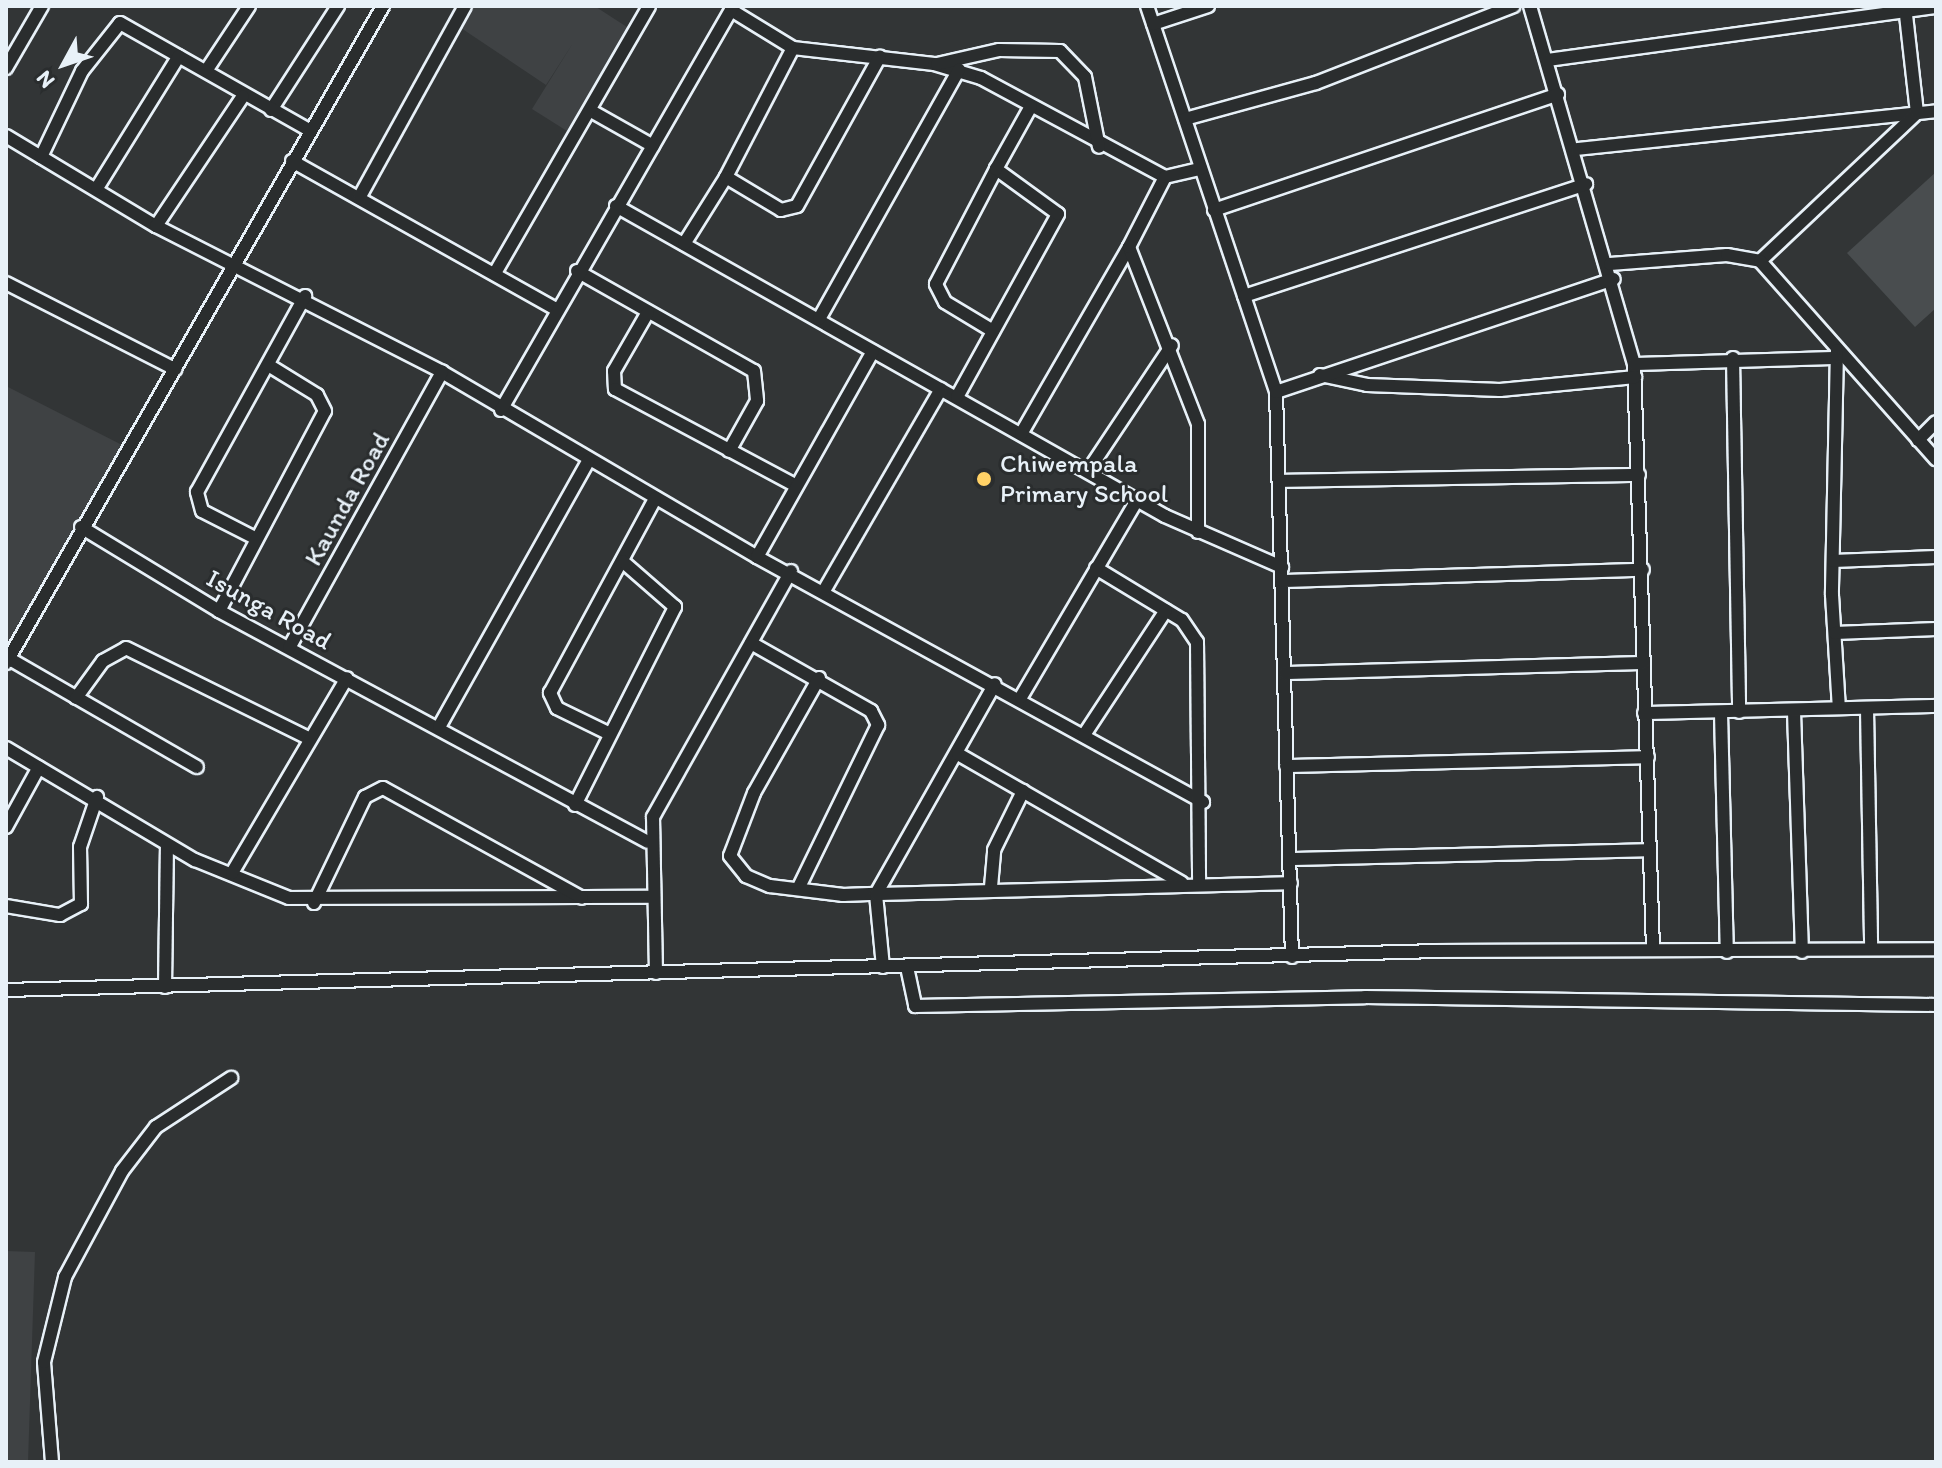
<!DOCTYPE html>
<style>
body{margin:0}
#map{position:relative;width:1942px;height:1468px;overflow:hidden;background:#323536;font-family:Itim,sans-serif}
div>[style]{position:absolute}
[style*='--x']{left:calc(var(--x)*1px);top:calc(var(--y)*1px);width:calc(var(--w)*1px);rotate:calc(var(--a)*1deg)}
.built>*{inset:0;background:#3f4244}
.green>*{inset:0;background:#494d4f}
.roads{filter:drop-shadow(2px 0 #e8f1f8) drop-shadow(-2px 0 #e8f1f8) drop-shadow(0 2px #e8f1f8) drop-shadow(0 -2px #e8f1f8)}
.minor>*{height:12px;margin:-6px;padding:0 6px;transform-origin:6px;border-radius:6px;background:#2a2d2e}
.dots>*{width:22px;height:22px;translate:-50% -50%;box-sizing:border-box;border:4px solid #2a2d2e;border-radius:50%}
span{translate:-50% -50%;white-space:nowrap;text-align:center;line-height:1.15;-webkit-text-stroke:6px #2a2d2e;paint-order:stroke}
.poi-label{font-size:26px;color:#e8f1f8}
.left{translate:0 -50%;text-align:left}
.street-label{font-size:26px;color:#e8f1f8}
.frame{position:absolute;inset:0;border:8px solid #e8f1f8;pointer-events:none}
.north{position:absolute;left:24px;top:24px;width:80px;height:80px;-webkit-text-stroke:6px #2a2d2e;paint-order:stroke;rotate:230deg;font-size:22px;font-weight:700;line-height:32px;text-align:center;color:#e8f1f8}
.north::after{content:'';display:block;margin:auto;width:28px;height:36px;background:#e8f1f8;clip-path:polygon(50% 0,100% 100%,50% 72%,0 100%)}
</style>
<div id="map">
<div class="built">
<div style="clip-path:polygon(470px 6px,596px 7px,630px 29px,567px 131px,532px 109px,573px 43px,546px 85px,458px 26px)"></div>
<div style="clip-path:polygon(6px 386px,126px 447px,6px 657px)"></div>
<div style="clip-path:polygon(6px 1251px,35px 1252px,28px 1462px,6px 1462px)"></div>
</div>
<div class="green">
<div style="clip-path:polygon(1936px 172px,1936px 308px,1915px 327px,1847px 253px)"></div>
</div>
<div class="roads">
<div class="minor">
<div style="--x:1147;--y:6;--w:407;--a:71.5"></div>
<div style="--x:1276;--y:392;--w:565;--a:88.38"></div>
<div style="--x:1530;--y:6;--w:373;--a:73.8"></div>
<div style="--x:1634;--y:364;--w:586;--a:88.14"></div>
<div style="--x:731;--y:10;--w:73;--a:31.5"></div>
<div style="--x:793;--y:48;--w:142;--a:6.5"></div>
<div style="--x:934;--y:64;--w:49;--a:16.6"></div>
<div style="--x:981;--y:78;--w:209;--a:28.3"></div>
<div style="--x:1153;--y:24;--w:58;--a:-18.1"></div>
<div style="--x:1548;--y:60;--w:392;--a:-7.8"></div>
<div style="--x:937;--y:64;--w:64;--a:-12.7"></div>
<div style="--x:999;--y:50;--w:61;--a:0.9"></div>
<div style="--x:1060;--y:51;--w:36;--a:46"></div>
<div style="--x:1085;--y:77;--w:71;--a:78.7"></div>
<div style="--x:6;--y:68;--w:72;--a:-59.9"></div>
<div style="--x:206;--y:71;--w:78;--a:-56.5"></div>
<div style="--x:271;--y:110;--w:124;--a:-57.2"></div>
<div style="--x:591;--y:111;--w:71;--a:29.4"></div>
<div style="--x:1185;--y:119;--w:136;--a:-15.4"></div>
<div style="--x:1316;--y:83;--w:212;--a:-21.3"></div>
<div style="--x:6;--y:136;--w:175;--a:31"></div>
<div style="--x:156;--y:226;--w:321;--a:27"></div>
<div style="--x:442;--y:372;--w:365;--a:30.4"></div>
<div style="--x:757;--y:557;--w:509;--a:28.78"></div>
<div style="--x:1577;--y:149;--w:361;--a:-6"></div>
<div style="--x:41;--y:157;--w:95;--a:-64.5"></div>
<div style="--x:82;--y:71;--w:61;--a:-51.6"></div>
<div style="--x:120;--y:23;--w:217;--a:29.5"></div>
<div style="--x:292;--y:161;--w:300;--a:29.3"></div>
<div style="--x:726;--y:177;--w:145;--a:-62.6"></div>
<div style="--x:97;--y:188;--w:155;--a:-58.2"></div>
<div style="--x:359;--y:198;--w:219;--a:-61.1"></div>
<div style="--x:616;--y:206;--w:630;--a:29.45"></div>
<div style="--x:1165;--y:516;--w:128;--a:23.6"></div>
<div style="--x:1214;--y:210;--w:363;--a:-18.6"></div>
<div style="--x:156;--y:226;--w:156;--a:-56.2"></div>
<div style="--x:684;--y:244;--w:79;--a:-57.9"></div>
<div style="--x:726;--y:177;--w:64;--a:31"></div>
<div style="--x:781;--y:210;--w:16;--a:-14"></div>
<div style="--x:797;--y:206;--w:171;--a:-61"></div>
<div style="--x:1760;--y:261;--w:216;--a:-43.3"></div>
<div style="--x:1917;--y:113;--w:108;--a:-96.4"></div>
<div style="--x:1610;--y:264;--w:117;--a:-4.4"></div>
<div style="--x:1727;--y:255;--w:34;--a:10"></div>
<div style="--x:1760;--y:261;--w:265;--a:48.4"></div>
<div style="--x:577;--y:271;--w:203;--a:29.5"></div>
<div style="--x:754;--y:371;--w:30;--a:84"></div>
<div style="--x:757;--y:401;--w:57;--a:119.2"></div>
<div style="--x:495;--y:273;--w:308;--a:-60"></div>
<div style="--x:6;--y:283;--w:190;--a:27"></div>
<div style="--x:1244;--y:296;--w:360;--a:-18.1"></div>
<div style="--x:648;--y:312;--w:68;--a:120"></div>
<div style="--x:614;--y:371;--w:18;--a:87"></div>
<div style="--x:615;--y:389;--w:204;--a:28.1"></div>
<div style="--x:819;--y:319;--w:286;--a:-60.7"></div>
<div style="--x:993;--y:331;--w:56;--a:-148.9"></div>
<div style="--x:945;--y:302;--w:20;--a:-117"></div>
<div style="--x:936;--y:284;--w:130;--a:-62.4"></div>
<div style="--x:1837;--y:350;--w:245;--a:91.2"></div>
<div style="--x:1832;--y:595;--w:113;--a:86.5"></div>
<div style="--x:1733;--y:358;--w:354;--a:89"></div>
<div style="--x:1634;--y:364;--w:201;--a:-1.7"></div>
<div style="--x:1320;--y:375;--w:48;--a:12"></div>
<div style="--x:1367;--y:385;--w:133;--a:2.2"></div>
<div style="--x:1500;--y:390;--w:136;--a:-5.5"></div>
<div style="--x:1276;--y:392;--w:356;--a:-18.5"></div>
<div style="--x:957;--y:397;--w:209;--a:-61.1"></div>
<div style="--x:1058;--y:214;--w:77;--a:-144"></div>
<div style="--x:996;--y:169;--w:72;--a:-60.9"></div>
<div style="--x:501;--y:410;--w:466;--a:-60.1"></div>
<div style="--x:1021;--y:434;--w:216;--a:-60"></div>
<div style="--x:1918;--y:440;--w:25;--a:-45"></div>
<div style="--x:1088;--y:471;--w:151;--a:-56.3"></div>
<div style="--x:1281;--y:481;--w:358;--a:-1"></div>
<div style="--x:81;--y:527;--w:162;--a:31.3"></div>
<div style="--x:219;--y:611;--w:487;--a:28.3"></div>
<div style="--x:1198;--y:532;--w:108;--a:-90"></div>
<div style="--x:1198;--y:424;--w:190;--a:-111.3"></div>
<div style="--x:1129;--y:247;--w:79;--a:-62.8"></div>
<div style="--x:1165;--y:177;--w:37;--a:-13"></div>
<div style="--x:255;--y:538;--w:59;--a:-153"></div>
<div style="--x:202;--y:511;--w:20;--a:-105"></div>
<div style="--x:197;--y:492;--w:224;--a:-61.1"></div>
<div style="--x:757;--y:557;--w:236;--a:-60.6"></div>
<div style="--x:1833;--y:561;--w:103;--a:-2.2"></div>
<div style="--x:1096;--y:568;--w:100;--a:31.2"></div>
<div style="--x:1182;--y:620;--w:27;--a:56"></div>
<div style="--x:1197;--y:642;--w:241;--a:89.5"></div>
<div style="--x:1283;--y:581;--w:360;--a:-1.8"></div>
<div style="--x:825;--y:589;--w:231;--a:-59.9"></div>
<div style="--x:219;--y:611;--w:226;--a:-62.1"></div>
<div style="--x:325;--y:411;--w:18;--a:-117"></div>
<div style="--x:317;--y:395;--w:57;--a:-148.5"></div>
<div style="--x:1835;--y:633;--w:101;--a:-2.3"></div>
<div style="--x:751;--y:643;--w:138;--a:29.5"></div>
<div style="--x:871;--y:711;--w:16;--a:63"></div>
<div style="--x:878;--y:725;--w:182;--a:116"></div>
<div style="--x:289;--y:648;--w:316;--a:-61"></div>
<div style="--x:8;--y:658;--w:218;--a:30"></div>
<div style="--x:6;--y:663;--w:757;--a:-60.15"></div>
<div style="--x:1285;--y:673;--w:359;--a:-1.6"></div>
<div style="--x:819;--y:678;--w:132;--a:119.5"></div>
<div style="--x:754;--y:793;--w:67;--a:110.9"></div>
<div style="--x:730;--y:856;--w:26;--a:51"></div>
<div style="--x:746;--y:876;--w:26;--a:23"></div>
<div style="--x:770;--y:886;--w:74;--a:7"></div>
<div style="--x:843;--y:895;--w:33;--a:-2"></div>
<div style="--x:876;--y:894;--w:241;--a:-60.5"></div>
<div style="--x:1021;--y:697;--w:229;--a:-59.5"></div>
<div style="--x:76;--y:698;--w:46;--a:-53.9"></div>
<div style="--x:103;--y:661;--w:26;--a:-29"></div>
<div style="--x:126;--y:648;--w:203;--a:26.3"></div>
<div style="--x:1867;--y:709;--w:240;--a:89"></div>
<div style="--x:1794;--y:712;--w:240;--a:88.1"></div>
<div style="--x:1644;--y:713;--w:292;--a:-1.4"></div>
<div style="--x:1721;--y:713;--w:239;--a:88.6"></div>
<div style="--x:439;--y:727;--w:306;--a:-60.7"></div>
<div style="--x:610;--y:734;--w:59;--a:-153.9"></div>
<div style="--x:557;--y:708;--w:17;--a:-115"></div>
<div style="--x:550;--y:693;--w:221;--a:-61.6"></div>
<div style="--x:1084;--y:735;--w:149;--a:-56.7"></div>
<div style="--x:6;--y:748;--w:220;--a:30.7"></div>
<div style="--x:195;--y:860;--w:101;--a:22"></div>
<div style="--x:289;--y:898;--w:362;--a:-0.2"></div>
<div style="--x:958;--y:754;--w:258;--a:29.9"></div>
<div style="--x:1286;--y:766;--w:362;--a:-1.4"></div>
<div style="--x:575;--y:805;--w:222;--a:-63.2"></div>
<div style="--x:675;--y:607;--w:70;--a:-139"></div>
<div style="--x:6;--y:827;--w:68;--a:-61.2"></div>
<div style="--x:1290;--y:859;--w:360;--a:-1.4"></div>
<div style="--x:232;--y:873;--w:226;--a:-59.5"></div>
<div style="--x:991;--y:887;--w:37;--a:-85"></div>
<div style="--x:994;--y:850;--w:66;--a:-63.8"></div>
<div style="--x:314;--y:903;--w:118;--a:-64.3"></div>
<div style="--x:365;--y:797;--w:20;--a:-27"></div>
<div style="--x:383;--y:788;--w:227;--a:28.9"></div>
<div style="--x:6;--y:906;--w:55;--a:9.5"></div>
<div style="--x:60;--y:915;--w:24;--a:-28"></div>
<div style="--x:81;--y:904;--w:57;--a:-91"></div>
<div style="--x:80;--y:847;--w:53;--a:-71.2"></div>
<div style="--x:883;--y:967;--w:73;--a:-95.5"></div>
<div style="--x:876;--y:894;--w:415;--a:-1.5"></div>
<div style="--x:907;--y:967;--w:40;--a:78"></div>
<div style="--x:915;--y:1006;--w:450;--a:-1.1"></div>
<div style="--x:1365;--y:997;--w:571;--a:0.8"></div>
<div style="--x:656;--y:973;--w:156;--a:-91.1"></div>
<div style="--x:653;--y:817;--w:282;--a:-60.7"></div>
<div style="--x:165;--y:987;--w:142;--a:-89.2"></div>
<div style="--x:6;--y:990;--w:1434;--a:-1.56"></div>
<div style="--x:1439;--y:951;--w:497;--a:-0.2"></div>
<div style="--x:52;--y:1462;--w:100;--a:-94.6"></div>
<div style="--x:44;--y:1362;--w:88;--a:-76.1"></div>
<div style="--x:65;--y:1277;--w:120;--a:-61.7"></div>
<div style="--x:122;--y:1171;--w:56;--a:-52.3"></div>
<div style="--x:156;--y:1127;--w:90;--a:-33.2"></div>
</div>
</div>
<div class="dots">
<div style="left:984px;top:479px;background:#ffd166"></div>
</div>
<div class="poi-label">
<span class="left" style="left:1000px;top:479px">Chiwempala<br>Primary School</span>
</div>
<div class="street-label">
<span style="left:347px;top:499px;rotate:-61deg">Kaunda Road</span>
<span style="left:269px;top:610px;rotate:29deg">Isunga Road</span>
</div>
<div class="frame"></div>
<div class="north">N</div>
</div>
